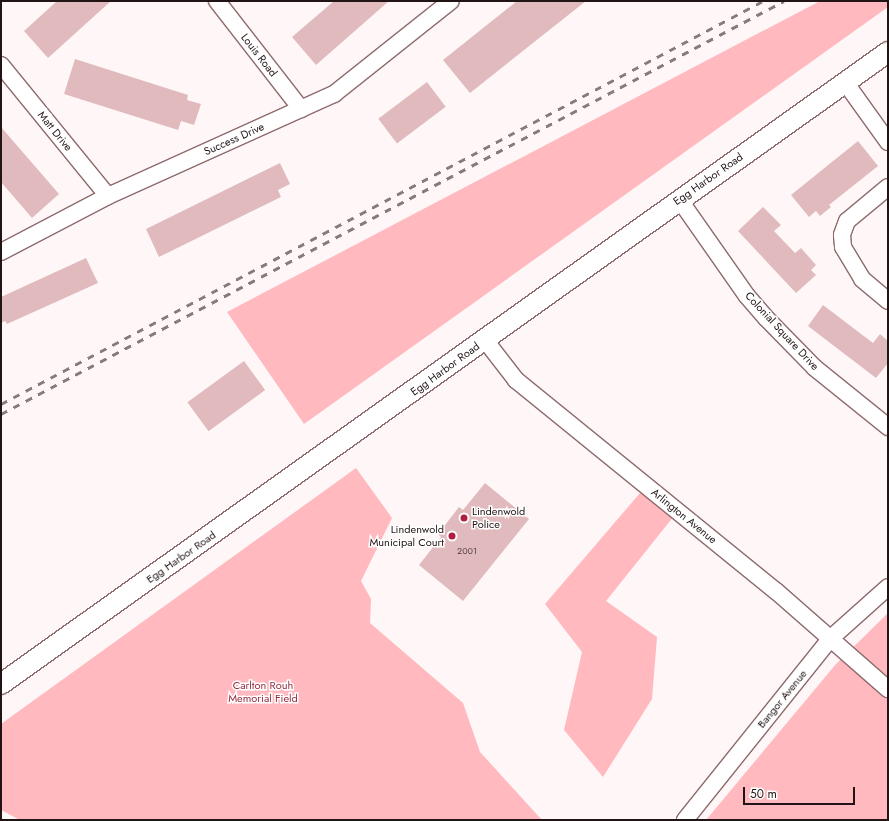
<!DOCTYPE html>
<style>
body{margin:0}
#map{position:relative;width:889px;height:821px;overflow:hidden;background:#fff7f7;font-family:Jost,sans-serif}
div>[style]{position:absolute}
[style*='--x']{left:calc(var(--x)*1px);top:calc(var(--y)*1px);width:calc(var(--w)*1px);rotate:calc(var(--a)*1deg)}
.green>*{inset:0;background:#ffb9bf}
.building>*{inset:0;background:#e1babd;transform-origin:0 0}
.roads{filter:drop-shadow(1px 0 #8e6b6d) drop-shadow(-1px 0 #8e6b6d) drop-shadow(0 1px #8e6b6d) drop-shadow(0 -1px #8e6b6d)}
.minor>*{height:16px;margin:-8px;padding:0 8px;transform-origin:8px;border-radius:8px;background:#fff}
.tertiary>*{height:20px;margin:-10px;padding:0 10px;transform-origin:10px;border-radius:10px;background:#fff}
.rail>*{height:3px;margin-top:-1.5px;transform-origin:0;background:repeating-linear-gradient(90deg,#867b7b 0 7px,transparent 0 14px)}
.dots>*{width:11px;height:11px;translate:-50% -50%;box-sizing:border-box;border:2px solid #fff;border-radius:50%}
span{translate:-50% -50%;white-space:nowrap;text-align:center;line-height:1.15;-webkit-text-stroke:3px #fff;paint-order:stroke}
.number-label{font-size:9px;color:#513e3f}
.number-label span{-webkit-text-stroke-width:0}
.street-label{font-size:11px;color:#211415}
.poi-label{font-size:11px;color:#211415}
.left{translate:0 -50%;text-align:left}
.right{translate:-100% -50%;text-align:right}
.park-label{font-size:11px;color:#942c40}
.frame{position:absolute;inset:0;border:2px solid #211415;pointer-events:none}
.scale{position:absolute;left:743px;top:787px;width:112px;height:18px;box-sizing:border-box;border:2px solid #211415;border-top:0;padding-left:5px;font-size:12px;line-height:14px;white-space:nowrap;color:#211415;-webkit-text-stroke:3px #fff;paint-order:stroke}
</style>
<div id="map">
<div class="green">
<div style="clip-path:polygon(820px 1px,888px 1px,888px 7px,304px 424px,227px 312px)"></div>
<div style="clip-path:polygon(356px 468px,392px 518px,361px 581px,371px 599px,370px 623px,463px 703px,480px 752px,542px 820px,20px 820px,1px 810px,1px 724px)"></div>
<div style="clip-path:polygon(646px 486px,678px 511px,606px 601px,657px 637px,652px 699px,603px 777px,564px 730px,582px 652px,545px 604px)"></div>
<div style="clip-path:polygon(888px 613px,888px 820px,706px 820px,836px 664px)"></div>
</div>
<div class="building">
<div style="clip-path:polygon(57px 1px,111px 1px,48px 58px,24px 31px)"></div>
<div style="clip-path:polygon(334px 1px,389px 1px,316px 65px,292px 37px)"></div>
<div style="clip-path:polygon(517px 1px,586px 1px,470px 93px,443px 60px)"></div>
<div style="clip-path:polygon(75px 59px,188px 95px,187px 100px,201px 104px,194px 125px,181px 121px,178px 130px,64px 94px)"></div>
<div style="left:427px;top:82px;width:31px;height:61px;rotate:53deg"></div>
<div style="clip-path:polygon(1px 127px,59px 194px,32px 218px,1px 182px)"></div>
<div style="clip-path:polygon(858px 141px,878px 166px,829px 205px,831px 207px,820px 216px,816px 211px,809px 217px,791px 195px)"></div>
<div style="clip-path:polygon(280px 163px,290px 184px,278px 190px,281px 197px,159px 257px,146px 229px)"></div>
<div style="clip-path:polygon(763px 207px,781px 225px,774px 231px,795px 253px,801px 248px,816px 265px,811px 270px,816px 275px,796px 293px,738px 231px)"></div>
<div style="clip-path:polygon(86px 258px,98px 283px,7px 324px,5px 321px,1px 323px,1px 297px)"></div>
<div style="clip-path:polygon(823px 305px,873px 343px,880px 334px,888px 341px,888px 363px,876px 378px,808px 326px)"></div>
<div style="left:244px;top:361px;width:36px;height:70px;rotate:54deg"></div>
<div style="clip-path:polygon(485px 483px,529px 519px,463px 601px,419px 565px,441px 537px,438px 534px,459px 507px,463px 510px)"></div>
</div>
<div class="roads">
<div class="minor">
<div style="--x:217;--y:1;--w:137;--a:52.1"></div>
<div style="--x:1;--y:65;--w:169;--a:50.8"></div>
<div style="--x:845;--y:82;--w:74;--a:54.4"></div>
<div style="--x:888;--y:187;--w:53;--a:140.3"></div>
<div style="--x:847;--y:221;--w:15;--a:110"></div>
<div style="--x:842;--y:235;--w:12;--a:85"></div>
<div style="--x:843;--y:247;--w:37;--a:59"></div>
<div style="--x:862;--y:279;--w:34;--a:40"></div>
<div style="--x:679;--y:199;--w:118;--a:55"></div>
<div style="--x:747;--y:296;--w:29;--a:49"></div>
<div style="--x:766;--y:318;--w:70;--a:45.6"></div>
<div style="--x:815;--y:368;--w:94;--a:38.9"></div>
<div style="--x:1;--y:252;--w:121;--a:-27.6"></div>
<div style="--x:108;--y:196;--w:248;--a:-24.3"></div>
<div style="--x:334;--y:94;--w:149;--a:-38.5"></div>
<div style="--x:485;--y:340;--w:51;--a:52.2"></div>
<div style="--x:516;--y:380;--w:335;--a:39.1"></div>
<div style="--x:776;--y:591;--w:149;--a:41.2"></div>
<div style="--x:685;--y:820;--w:233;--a:-51.3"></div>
<div style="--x:831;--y:638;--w:76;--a:-41.8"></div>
</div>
<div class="tertiary">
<div style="--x:1;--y:684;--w:1089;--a:-35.47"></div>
</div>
</div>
<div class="rail">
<div style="--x:1;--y:404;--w:862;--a:-27.87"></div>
<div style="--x:1;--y:414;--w:885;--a:-27.81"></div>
</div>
<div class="dots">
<div style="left:464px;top:518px;background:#b01c42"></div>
<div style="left:452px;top:536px;background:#b01c42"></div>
</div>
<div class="number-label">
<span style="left:467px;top:551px">2001</span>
</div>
<div class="street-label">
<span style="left:259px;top:55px;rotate:52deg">Louis Road</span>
<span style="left:55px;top:131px;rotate:51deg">Matt Drive</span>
<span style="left:234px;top:139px;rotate:-24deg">Success Drive</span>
<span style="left:708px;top:179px;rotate:-35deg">Egg Harbor Road</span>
<span style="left:782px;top:331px;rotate:47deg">Colonial Square Drive</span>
<span style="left:445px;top:369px;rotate:-36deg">Egg Harbor Road</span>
<span style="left:684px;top:516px;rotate:39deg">Arlington Avenue</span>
<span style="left:181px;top:557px;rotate:-35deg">Egg Harbor Road</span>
<span style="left:782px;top:699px;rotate:-51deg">Bangor Avenue</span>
</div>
<div class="poi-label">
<span class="left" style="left:472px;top:518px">Lindenwold<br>Police</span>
<span class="right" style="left:444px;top:536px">Lindenwold<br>Municipal Court</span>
</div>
<div class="park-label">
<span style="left:263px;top:692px">Carlton Rouh<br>Memorial Field</span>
</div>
<div class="frame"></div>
<div class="scale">50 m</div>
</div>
